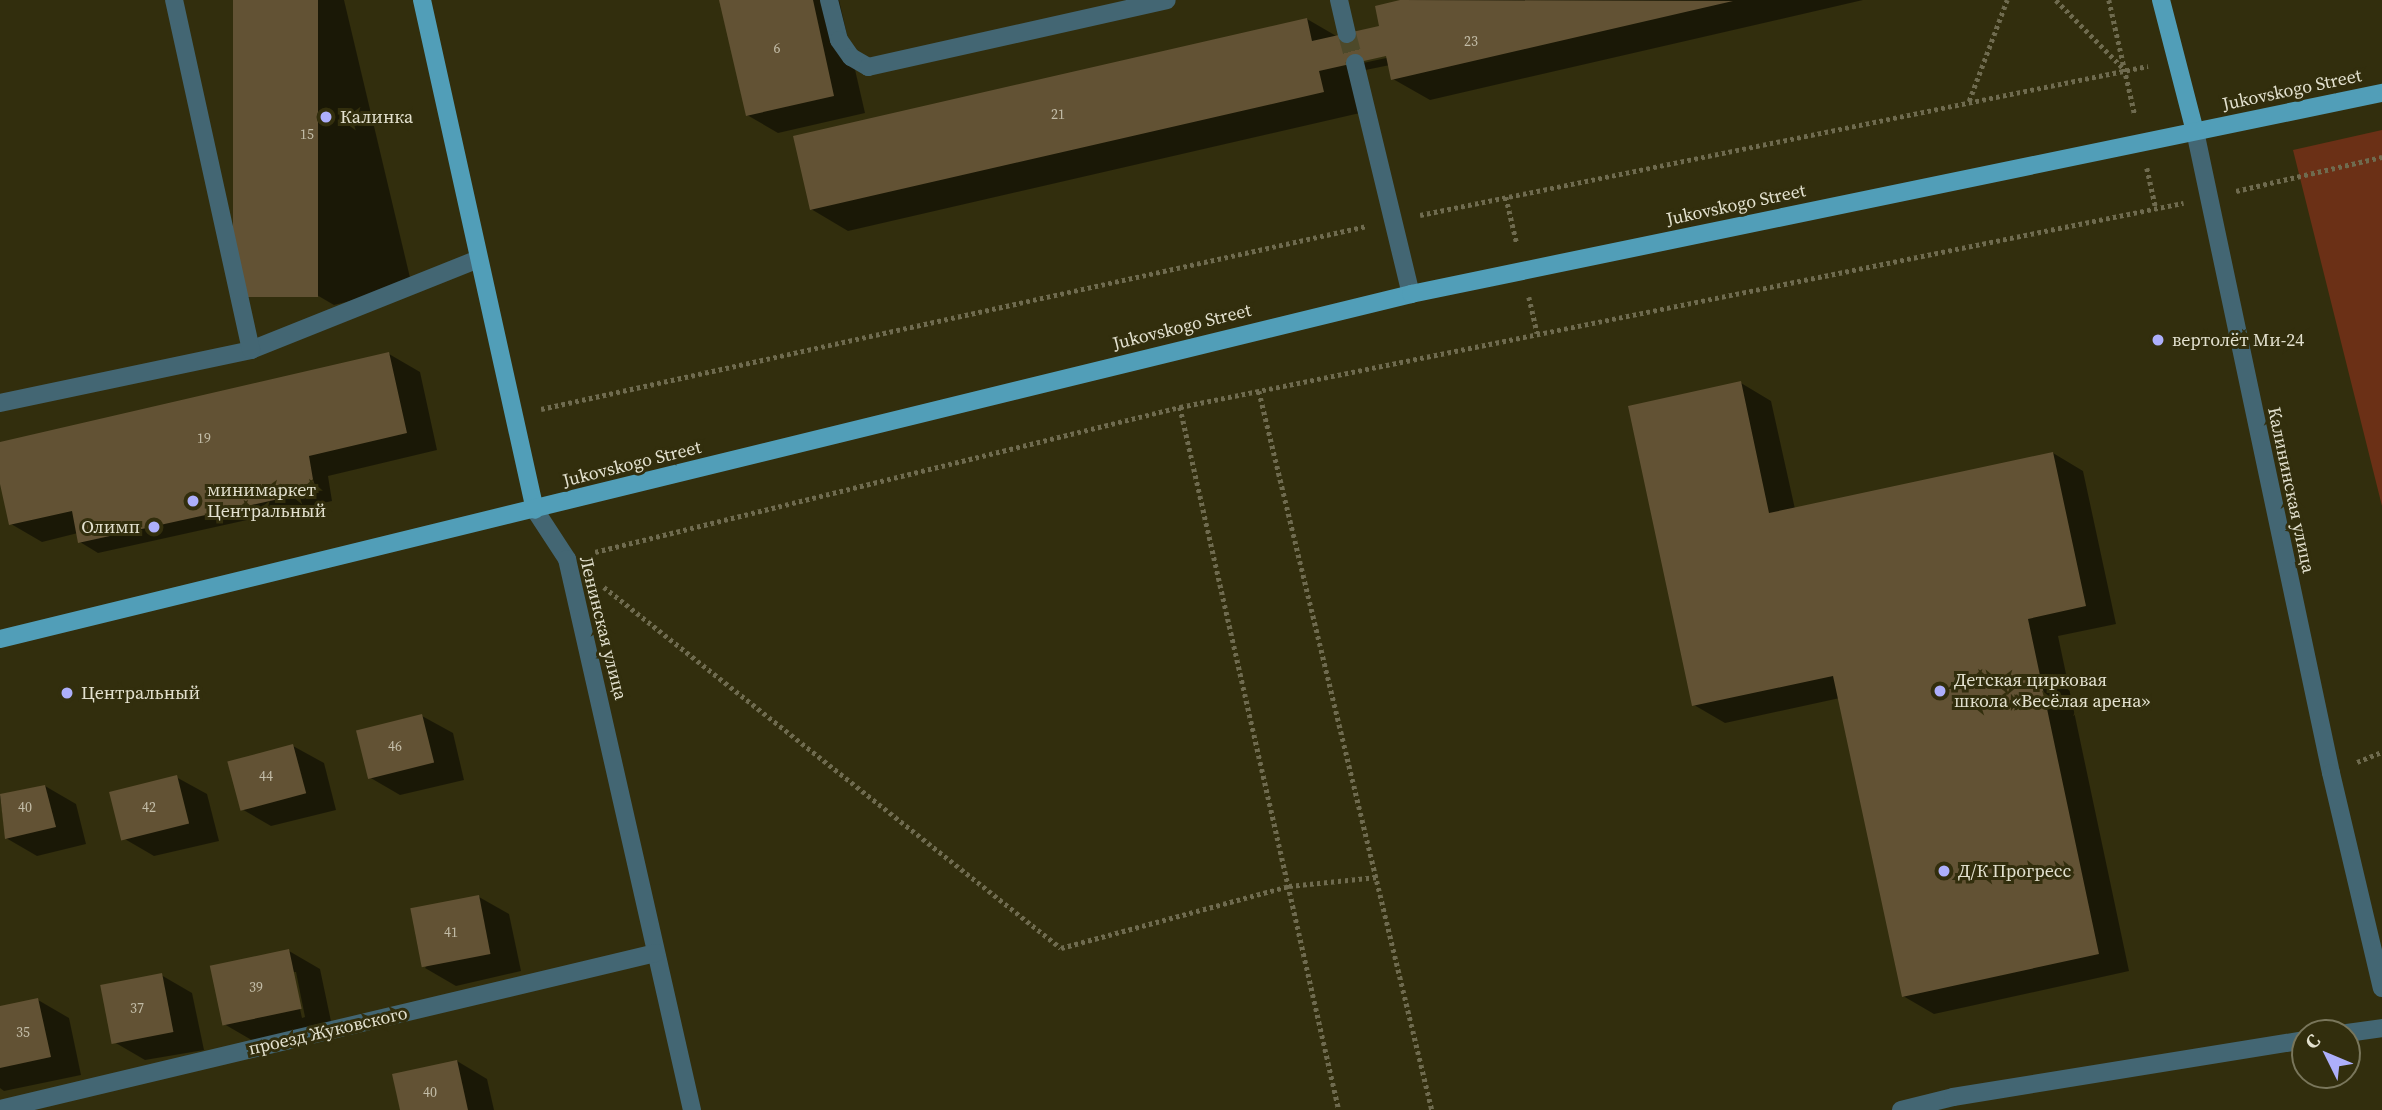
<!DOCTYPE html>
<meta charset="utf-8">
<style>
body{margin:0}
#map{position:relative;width:2382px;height:1110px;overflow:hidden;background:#322e0d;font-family:"Source Serif 4",serif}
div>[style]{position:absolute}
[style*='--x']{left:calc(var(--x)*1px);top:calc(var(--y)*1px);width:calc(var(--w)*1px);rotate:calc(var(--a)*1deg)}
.green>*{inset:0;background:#6b3016}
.shadow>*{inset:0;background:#0007}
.building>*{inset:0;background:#625234;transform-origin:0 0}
.minor-tunnel>*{height:18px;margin-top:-9px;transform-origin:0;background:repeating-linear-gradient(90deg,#4d492a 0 18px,transparent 0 27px)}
.path>*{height:4.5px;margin-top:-2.25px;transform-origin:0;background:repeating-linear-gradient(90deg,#6f6b4f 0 3.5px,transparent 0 7px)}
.minor>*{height:18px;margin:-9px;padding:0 9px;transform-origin:9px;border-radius:9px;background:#436673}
.major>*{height:18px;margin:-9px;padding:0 9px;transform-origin:9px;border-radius:9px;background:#519eb8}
.dots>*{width:19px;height:19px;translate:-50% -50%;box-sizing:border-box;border:4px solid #322e0d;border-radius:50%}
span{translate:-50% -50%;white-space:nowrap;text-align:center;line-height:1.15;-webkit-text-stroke:6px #322e0d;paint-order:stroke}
.number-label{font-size:14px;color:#c3bda8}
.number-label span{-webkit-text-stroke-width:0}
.street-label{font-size:18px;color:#e3e1cf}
.poi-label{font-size:18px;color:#e3e1cf}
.left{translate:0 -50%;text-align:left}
.right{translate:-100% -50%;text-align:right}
.north{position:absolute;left:2291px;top:1019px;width:70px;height:70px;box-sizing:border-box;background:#322e0d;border:2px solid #79765b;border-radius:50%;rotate:313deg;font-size:19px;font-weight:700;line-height:28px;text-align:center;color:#e3e1cf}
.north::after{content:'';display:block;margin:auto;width:24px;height:32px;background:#adaffb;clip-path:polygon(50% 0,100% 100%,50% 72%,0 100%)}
</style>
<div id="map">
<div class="green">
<div style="clip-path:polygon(2382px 130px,2382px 506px,2293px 150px)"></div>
</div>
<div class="shadow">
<div style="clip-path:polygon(235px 0,344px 0,412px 286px,334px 305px,303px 287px)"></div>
<div style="clip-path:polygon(721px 0,839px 0,865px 113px,778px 133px,747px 115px)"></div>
<div style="clip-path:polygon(evenodd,1408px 0,1863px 0,1430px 100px,1393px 79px,1390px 65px,1351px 73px,1360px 113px,848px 231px,811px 209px,1307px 19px,1338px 37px,1382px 29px,1377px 7px,1408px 0,1390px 53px,1391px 57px,1349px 66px,1349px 63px,1390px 53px)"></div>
<div style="clip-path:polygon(389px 354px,420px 372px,437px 450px,328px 476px,332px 501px,98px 553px,80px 542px,78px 533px,42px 542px,11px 524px,0 476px,0 444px)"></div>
<div style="clip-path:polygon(1741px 383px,1771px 401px,1795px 509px,2053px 453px,2083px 471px,2116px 624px,2058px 636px,2129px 971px,1934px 1014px,1903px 996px,1840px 698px,1725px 723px,1694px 705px)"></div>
<div style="clip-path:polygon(422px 716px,453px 733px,464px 780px,400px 795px,369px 777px)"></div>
<div style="clip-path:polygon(293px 746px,324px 763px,336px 810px,271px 826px,240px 808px)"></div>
<div style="clip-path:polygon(176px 777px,207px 794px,219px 841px,154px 856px,123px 838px)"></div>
<div style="clip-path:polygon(45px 786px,76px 804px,86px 844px,37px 856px,6px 838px,0 796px)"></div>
<div style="clip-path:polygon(479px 897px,509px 914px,521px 971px,456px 986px,425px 968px)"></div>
<div style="clip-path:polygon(evenodd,289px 951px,320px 969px,332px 1026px,255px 1042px,224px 1024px,289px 951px,292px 972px,296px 972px,305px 1017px,302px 1018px,292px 972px)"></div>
<div style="clip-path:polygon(161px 975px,192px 993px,204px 1050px,145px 1060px,114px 1042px)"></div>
<div style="clip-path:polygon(38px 1000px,69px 1018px,81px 1075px,4px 1091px,0 1088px,0 1008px)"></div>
<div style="clip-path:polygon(457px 1061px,487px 1079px,494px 1110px,401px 1110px)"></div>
</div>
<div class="building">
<div style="left:233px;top:0;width:85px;height:297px"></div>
<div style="clip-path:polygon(719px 0,813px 0,834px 96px,746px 116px)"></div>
<div style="clip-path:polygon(1400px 0,1733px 1px,1391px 80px,1386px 56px,1319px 71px,1324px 92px,810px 210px,793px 136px,1307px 18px,1312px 41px,1379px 26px,1375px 6px)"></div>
<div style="clip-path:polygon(389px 352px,407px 433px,309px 456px,315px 491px,78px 543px,72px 511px,9px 525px,0 484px,0 442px)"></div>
<div style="clip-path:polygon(1741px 381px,1769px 513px,2053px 452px,2086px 606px,2028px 619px,2099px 954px,1902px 997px,1833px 676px,1692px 706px,1628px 406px)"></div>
<div style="left:422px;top:714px;width:50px;height:68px;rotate:76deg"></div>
<div style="left:293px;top:744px;width:51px;height:68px;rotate:75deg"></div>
<div style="left:177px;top:775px;width:50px;height:70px;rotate:76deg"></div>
<div style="clip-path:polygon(45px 785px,56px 827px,5px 839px,0 794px)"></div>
<div style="left:479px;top:895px;width:60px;height:70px;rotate:79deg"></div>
<div style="left:289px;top:949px;width:61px;height:81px;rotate:78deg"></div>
<div style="left:162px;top:973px;width:60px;height:63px;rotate:79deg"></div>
<div style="clip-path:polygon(38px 998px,51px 1057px,0 1068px,0 1006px)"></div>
<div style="clip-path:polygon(457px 1060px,468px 1110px,400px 1110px,392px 1074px)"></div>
</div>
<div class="minor-tunnel">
<div style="--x:1347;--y:34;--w:30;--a:75"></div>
</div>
<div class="path">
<div style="--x:2056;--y:0;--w:97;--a:45.4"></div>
<div style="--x:2109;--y:0;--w:118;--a:77.3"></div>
<div style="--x:1969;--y:101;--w:108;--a:-69.4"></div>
<div style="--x:2147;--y:168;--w:42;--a:77.6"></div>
<div style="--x:2236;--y:191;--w:150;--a:-13.1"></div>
<div style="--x:1506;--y:197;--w:48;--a:76.8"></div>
<div style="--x:1420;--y:215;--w:743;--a:-11.57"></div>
<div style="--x:1529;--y:297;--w:37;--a:77"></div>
<div style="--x:1259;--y:391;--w:740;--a:76.47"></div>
<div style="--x:1180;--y:407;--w:721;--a:77.26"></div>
<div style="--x:541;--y:409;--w:846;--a:-12.49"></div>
<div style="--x:595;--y:552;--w:603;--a:-13.92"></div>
<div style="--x:1180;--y:407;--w:1024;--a:-11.5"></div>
<div style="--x:604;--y:587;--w:582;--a:38.31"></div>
<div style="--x:1061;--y:948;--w:236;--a:-15.2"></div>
<div style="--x:1289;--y:886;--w:89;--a:-5.8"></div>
<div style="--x:2357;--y:762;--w:27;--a:-22"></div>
</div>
<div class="minor">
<div style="--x:829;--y:0;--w:41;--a:76"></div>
<div style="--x:839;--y:40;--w:21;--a:55"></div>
<div style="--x:851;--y:57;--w:20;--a:30"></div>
<div style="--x:868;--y:67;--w:306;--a:-12.6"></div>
<div style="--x:1339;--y:0;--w:35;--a:77"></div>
<div style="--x:1355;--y:63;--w:238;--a:76.4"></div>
<div style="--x:2195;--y:131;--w:656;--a:78.04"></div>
<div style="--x:2331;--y:773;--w:221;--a:76.7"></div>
<div style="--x:251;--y:350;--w:242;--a:-21.8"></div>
<div style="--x:0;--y:403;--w:257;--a:-11.9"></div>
<div style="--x:251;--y:350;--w:358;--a:-102.4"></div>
<div style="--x:535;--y:510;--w:59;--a:56.9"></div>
<div style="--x:567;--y:559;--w:565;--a:77.22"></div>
<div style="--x:2347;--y:1033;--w:35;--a:-8"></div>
<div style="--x:0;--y:1109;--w:674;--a:-13.38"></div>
<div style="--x:1901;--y:1110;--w:54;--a:-14"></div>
<div style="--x:1953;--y:1097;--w:357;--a:-9.2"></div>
</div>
<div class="major">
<div style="--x:422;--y:0;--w:522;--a:77.51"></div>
<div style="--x:2161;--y:0;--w:135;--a:75.5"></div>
<div style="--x:0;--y:639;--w:1453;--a:-13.74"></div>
<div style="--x:1411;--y:294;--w:992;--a:-11.7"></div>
</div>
<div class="dots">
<div style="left:326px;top:117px;background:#adaffb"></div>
<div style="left:2158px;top:340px;background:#adaffb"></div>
<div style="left:193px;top:501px;background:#adaffb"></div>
<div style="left:154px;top:527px;background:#adaffb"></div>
<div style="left:1940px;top:691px;background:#adaffb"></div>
<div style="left:67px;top:693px;background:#adaffb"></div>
<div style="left:1944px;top:871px;background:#adaffb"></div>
</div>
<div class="number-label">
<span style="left:1471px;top:41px">23</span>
<span style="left:777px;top:48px">6</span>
<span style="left:1058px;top:114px">21</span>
<span style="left:307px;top:134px">15</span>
<span style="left:204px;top:438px">19</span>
<span style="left:395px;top:746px">46</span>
<span style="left:266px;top:776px">44</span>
<span style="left:25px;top:807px">40</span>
<span style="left:149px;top:807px">42</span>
<span style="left:451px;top:932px">41</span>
<span style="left:256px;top:987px">39</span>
<span style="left:137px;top:1008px">37</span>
<span style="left:23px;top:1032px">35</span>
<span style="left:430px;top:1092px">40</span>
</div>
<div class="street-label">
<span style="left:2292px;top:90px;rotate:-12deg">Jukovskogo Street</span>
<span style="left:1736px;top:205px;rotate:-12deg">Jukovskogo Street</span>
<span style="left:1182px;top:327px;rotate:-14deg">Jukovskogo Street</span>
<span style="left:632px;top:464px;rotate:-14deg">Jukovskogo Street</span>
<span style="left:2291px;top:490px;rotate:78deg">Калининская улица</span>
<span style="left:603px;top:628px;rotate:76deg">Ленинская улица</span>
<span style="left:328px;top:1031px;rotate:-13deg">проезд Жуковского</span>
</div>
<div class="poi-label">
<span class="left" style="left:340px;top:117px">Калинка</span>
<span class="left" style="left:2172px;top:340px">вертолёт Ми-24</span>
<span class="left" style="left:207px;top:501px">минимаркет<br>Центральный</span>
<span class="right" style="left:140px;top:527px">Олимп</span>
<span class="left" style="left:1954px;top:691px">Детская цирковая<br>школа «Весёлая арена»</span>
<span class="left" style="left:81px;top:693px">Центральный</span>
<span class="left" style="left:1958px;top:871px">Д/К Прогресс</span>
</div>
<div class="north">С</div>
</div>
